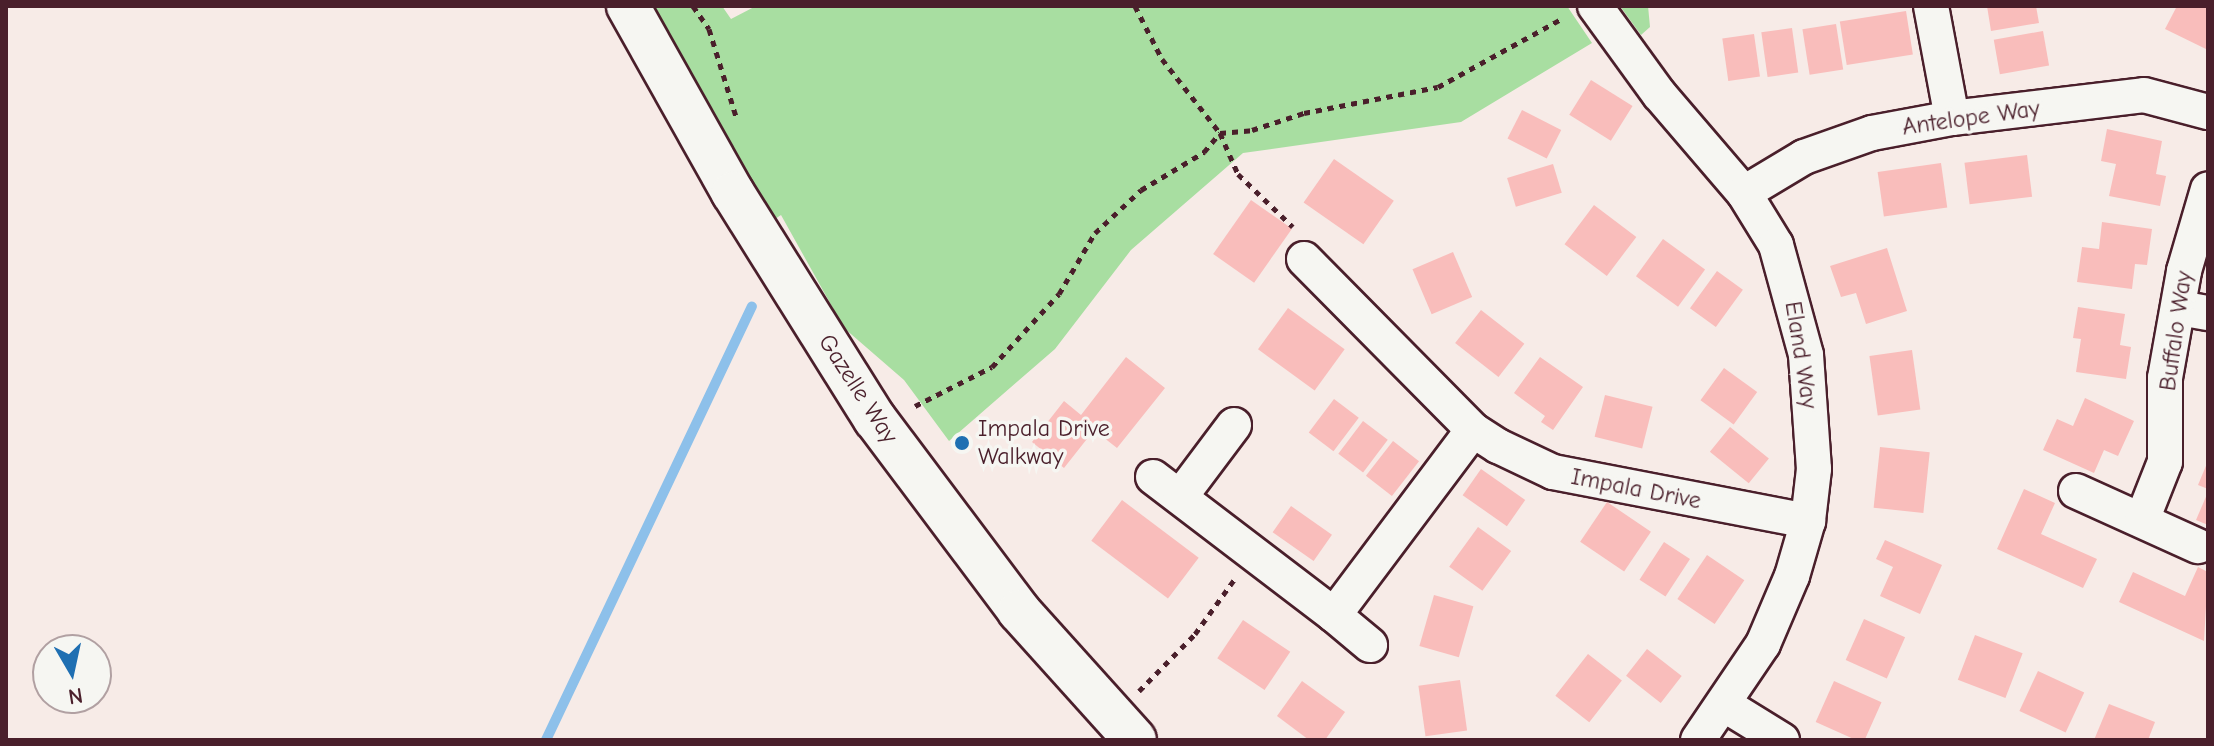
<!DOCTYPE html>
<style>
body{margin:0}
#map{position:relative;width:2214px;height:746px;overflow:hidden;background:#f7ebe7;font-family:"Comic Neue",sans-serif}
div>[style]{position:absolute}
[style*='--x']{left:calc(var(--x)*1px);top:calc(var(--y)*1px);width:calc(var(--w)*1px);rotate:calc(var(--a)*1deg)}
.green>*{inset:0;background:#a8dea1}
.stream>*{height:10px;margin:-5px;padding:0 5px;transform-origin:5px;border-radius:5px;background:#8dc0ea}
.building>*{inset:0;background:#f9bdbb;transform-origin:0 0}
.path>*{height:5px;margin-top:-2.5px;transform-origin:0;background:repeating-linear-gradient(90deg,#4a1f2b 0 6px,transparent 0 12px)}
.roads{filter:drop-shadow(2px 0 #4a1f2b) drop-shadow(-2px 0 #4a1f2b) drop-shadow(0 2px #4a1f2b) drop-shadow(0 -2px #4a1f2b)}
.minor>*{height:34px;margin:-17px;padding:0 17px;transform-origin:17px;border-radius:17px;background:#f6f6f2}
.tertiary>*{height:42px;margin:-21px;padding:0 21px;transform-origin:21px;border-radius:21px;background:#f6f6f2}
.dots>*{width:22px;height:22px;translate:-50% -50%;box-sizing:border-box;border:4px solid #f6f6f2;border-radius:50%}
span{translate:-50% -50%;white-space:nowrap;text-align:center;line-height:1.15;-webkit-text-stroke:7px #f6f6f2;paint-order:stroke}
.street-label{font-size:24px;color:#4a1f2b}
.poi-label{font-size:24px;color:#4a1f2b}
.left{translate:0 -50%;text-align:left}
.frame{position:absolute;inset:0;border:8px solid #4a1f2b;pointer-events:none}
.north{position:absolute;left:32px;top:634px;width:80px;height:80px;box-sizing:border-box;background:#f6f6f2;border:2px solid #b1a0a2;border-radius:50%;rotate:171deg;font-size:22px;font-weight:700;line-height:32px;text-align:center;color:#4a1f2b}
.north::after{content:'';display:block;margin:auto;width:28px;height:36px;background:#1f6fb2;clip-path:polygon(50% 0,100% 100%,50% 72%,0 100%)}
</style>
<div id="map">
<div class="green">
<div style="clip-path:polygon(649px 6px,722px 6px,731px 19px,756px 6px,1567px 6px,1592px 43px,1461px 122px,1243px 153px,1131px 250px,1055px 349px,949px 441px,904px 380px,844px 328px,781px 215px,769px 223px)"></div>
<div style="clip-path:polygon(1620px 6px,1648px 6px,1650px 27px,1641px 35px)"></div>
</div>
<div class="stream">
<div style="--x:546;--y:740;--w:480;--a:-64.6"></div>
</div>
<div class="building">
<div style="clip-path:polygon(1987px 6px,2036px 6px,2039px 23px,1991px 31px)"></div>
<div style="clip-path:polygon(2177px 6px,2208px 6px,2208px 50px,2165px 29px)"></div>
<div style="left:1906px;top:11px;width:44px;height:67px;rotate:81deg"></div>
<div style="left:1836px;top:24px;width:46px;height:34px;rotate:81deg"></div>
<div style="left:1792px;top:28px;width:45px;height:31px;rotate:82deg"></div>
<div style="left:2043px;top:31px;width:35px;height:50px;rotate:80deg"></div>
<div style="left:1754px;top:34px;width:43px;height:32px;rotate:82deg"></div>
<div style="left:1591px;top:80px;width:49px;height:41px;rotate:32deg"></div>
<div style="left:1522px;top:110px;width:44px;height:32px;rotate:27deg"></div>
<div style="clip-path:polygon(2107px 129px,2162px 141px,2156px 174px,2166px 176px,2160px 206px,2109px 196px,2116px 164px,2101px 161px)"></div>
<div style="left:2027px;top:155px;width:42px;height:63px;rotate:83deg"></div>
<div style="left:1334px;top:159px;width:73px;height:53px;rotate:35deg"></div>
<div style="left:1941px;top:163px;width:45px;height:64px;rotate:82deg"></div>
<div style="left:1553px;top:164px;width:30px;height:48px;rotate:73deg"></div>
<div style="left:1251px;top:200px;width:50px;height:66px;rotate:35deg"></div>
<div style="left:1594px;top:205px;width:53px;height:49px;rotate:37deg"></div>
<div style="clip-path:polygon(2102px 222px,2152px 229px,2147px 265px,2135px 264px,2132px 289px,2077px 282px,2082px 247px,2099px 249px)"></div>
<div style="left:1663px;top:239px;width:52px;height:46px;rotate:36deg"></div>
<div style="clip-path:polygon(1887px 248px,1907px 311px,1866px 324px,1856px 293px,1841px 297px,1830px 266px)"></div>
<div style="left:1453px;top:252px;width:49px;height:44px;rotate:67deg"></div>
<div style="left:1717px;top:271px;width:32px;height:46px;rotate:36deg"></div>
<div style="clip-path:polygon(2078px 307px,2125px 314px,2120px 345px,2131px 347px,2126px 379px,2076px 372px,2081px 339px,2073px 338px)"></div>
<div style="left:1288px;top:308px;width:70px;height:51px;rotate:36deg"></div>
<div style="left:1481px;top:310px;width:55px;height:42px;rotate:38deg"></div>
<div style="left:1912px;top:350px;width:60px;height:43px;rotate:82deg"></div>
<div style="clip-path:polygon(1126px 357px,1165px 388px,1117px 448px,1094px 430px,1064px 468px,1032px 442px,1064px 401px,1081px 415px)"></div>
<div style="clip-path:polygon(1540px 357px,1583px 387px,1553px 430px,1541px 422px,1545px 416px,1514px 393px)"></div>
<div style="left:1724px;top:368px;width:41px;height:40px;rotate:36deg"></div>
<div style="left:1605px;top:395px;width:49px;height:43px;rotate:14deg"></div>
<div style="clip-path:polygon(2085px 398px,2134px 421px,2118px 456px,2104px 450px,2094px 473px,2043px 450px,2057px 419px,2073px 426px)"></div>
<div style="left:1334px;top:399px;width:31px;height:42px;rotate:37deg"></div>
<div style="left:1363px;top:421px;width:31px;height:41px;rotate:37deg"></div>
<div style="left:1730px;top:427px;width:50px;height:32px;rotate:39deg"></div>
<div style="left:1393px;top:441px;width:33px;height:44px;rotate:38deg"></div>
<div style="left:1880px;top:447px;width:50px;height:61px;rotate:6deg"></div>
<div style="clip-path:polygon(2208px 461px,2208px 489px,2198px 485px)"></div>
<div style="left:1481px;top:469px;width:54px;height:32px;rotate:35deg"></div>
<div style="clip-path:polygon(2024px 489px,2055px 503px,2041px 534px,2097px 559px,2083px 588px,1997px 549px)"></div>
<div style="clip-path:polygon(2208px 492px,2208px 525px,2196px 520px)"></div>
<div style="left:1122px;top:500px;width:96px;height:51px;rotate:37deg"></div>
<div style="left:1607px;top:502px;width:53px;height:48px;rotate:34deg"></div>
<div style="left:1291px;top:506px;width:50px;height:32px;rotate:35deg"></div>
<div style="left:1478px;top:527px;width:41px;height:49px;rotate:36deg"></div>
<div style="clip-path:polygon(1885px 540px,1942px 565px,1920px 614px,1880px 596px,1893px 567px,1876px 559px)"></div>
<div style="left:1664px;top:542px;width:31px;height:45px;rotate:33deg"></div>
<div style="left:1707px;top:555px;width:45px;height:53px;rotate:34deg"></div>
<div style="clip-path:polygon(2198px 567px,2208px 572px,2204px 641px,2119px 602px,2133px 572px,2185px 596px)"></div>
<div style="left:1434px;top:595px;width:41px;height:53px;rotate:16deg"></div>
<div style="left:1864px;top:619px;width:45px;height:45px;rotate:24deg"></div>
<div style="left:1243px;top:620px;width:57px;height:46px;rotate:34deg"></div>
<div style="left:1975px;top:635px;width:51px;height:48px;rotate:21deg"></div>
<div style="left:1647px;top:649px;width:44px;height:34px;rotate:38deg"></div>
<div style="left:1588px;top:654px;width:43px;height:53px;rotate:38deg"></div>
<div style="left:2038px;top:671px;width:51px;height:44px;rotate:25deg"></div>
<div style="left:1460px;top:680px;width:51px;height:42px;rotate:82deg"></div>
<div style="clip-path:polygon(1302px 681px,1345px 712px,1325px 740px,1309px 740px,1277px 716px)"></div>
<div style="left:1834px;top:681px;width:52px;height:45px;rotate:24deg"></div>
<div style="clip-path:polygon(2109px 704px,2155px 722px,2148px 740px,2094px 740px)"></div>
</div>
<div class="path">
<div style="--x:693;--y:6;--w:28;--a:55"></div>
<div style="--x:709;--y:29;--w:91;--a:72.8"></div>
<div style="--x:1135;--y:6;--w:59;--a:63"></div>
<div style="--x:1162;--y:59;--w:94;--a:51.9"></div>
<div style="--x:1220;--y:133;--w:45;--a:66.3"></div>
<div style="--x:1238;--y:174;--w:76;--a:43.9"></div>
<div style="--x:915;--y:406;--w:86;--a:-26.9"></div>
<div style="--x:992;--y:367;--w:99;--a:-47.5"></div>
<div style="--x:1059;--y:294;--w:71;--a:-59.5"></div>
<div style="--x:1095;--y:233;--w:63;--a:-43.1"></div>
<div style="--x:1141;--y:190;--w:74;--a:-31.1"></div>
<div style="--x:1204;--y:152;--w:25;--a:-50"></div>
<div style="--x:1220;--y:133;--w:32;--a:-5"></div>
<div style="--x:1252;--y:130;--w:55;--a:-18.1"></div>
<div style="--x:1304;--y:113;--w:136;--a:-11"></div>
<div style="--x:1438;--y:87;--w:143;--a:-28.9"></div>
<div style="--x:1139;--y:691;--w:80;--a:-45.5"></div>
<div style="--x:1195;--y:634;--w:67;--a:-54.2"></div>
</div>
<div class="roads">
<div class="minor">
<div style="--x:1595;--y:6;--w:109;--a:54"></div>
<div style="--x:1659;--y:94;--w:130;--a:49.4"></div>
<div style="--x:1744;--y:193;--w:61;--a:58.4"></div>
<div style="--x:1776;--y:245;--w:114;--a:74.7"></div>
<div style="--x:1806;--y:355;--w:114;--a:86"></div>
<div style="--x:1814;--y:469;--w:52;--a:96.6"></div>
<div style="--x:1808;--y:521;--w:57;--a:106.2"></div>
<div style="--x:1792;--y:576;--w:74;--a:113.1"></div>
<div style="--x:1763;--y:644;--w:116;--a:124.1"></div>
<div style="--x:1931;--y:6;--w:114;--a:79.4"></div>
<div style="--x:1744;--y:193;--w:70;--a:-31"></div>
<div style="--x:1804;--y:157;--w:72;--a:-19.4"></div>
<div style="--x:1872;--y:133;--w:81;--a:-10.6"></div>
<div style="--x:1952;--y:118;--w:193;--a:-6.8"></div>
<div style="--x:2144;--y:95;--w:66;--a:14.9"></div>
<div style="--x:1304;--y:259;--w:240;--a:45.3"></div>
<div style="--x:1473;--y:430;--w:30;--a:33"></div>
<div style="--x:1498;--y:446;--w:61;--a:25.3"></div>
<div style="--x:1553;--y:472;--w:260;--a:10.9"></div>
<div style="--x:2179;--y:308;--w:29;--a:10"></div>
<div style="--x:1153;--y:477;--w:228;--a:37.3"></div>
<div style="--x:1334;--y:615;--w:231;--a:-53.1"></div>
<div style="--x:2076;--y:491;--w:134;--a:24.3"></div>
<div style="--x:1180;--y:497;--w:90;--a:-53.1"></div>
<div style="--x:2142;--y:520;--w:62;--a:-68.4"></div>
<div style="--x:2165;--y:462;--w:84;--a:-90"></div>
<div style="--x:2165;--y:378;--w:109;--a:-79.9"></div>
<div style="--x:2184;--y:271;--w:85;--a:-73.7"></div>
<div style="--x:1334;--y:615;--w:47;--a:39.8"></div>
<div style="--x:1725;--y:705;--w:67;--a:31.6"></div>
</div>
<div class="tertiary">
<div style="--x:628;--y:6;--w:214;--a:60.7"></div>
<div style="--x:733;--y:193;--w:267;--a:57.9"></div>
<div style="--x:875;--y:419;--w:240;--a:53.1"></div>
<div style="--x:1019;--y:611;--w:173;--a:48"></div>
</div>
</div>
<div class="dots">
<div style="left:962px;top:443px;background:#1f6fb2"></div>
</div>
<div class="street-label">
<span style="left:1971px;top:118px;rotate:-8deg">Antelope Way</span>
<span style="left:2176px;top:331px;rotate:-82deg">Buffalo Way</span>
<span style="left:1801px;top:355px;rotate:81deg">Eland Way</span>
<span style="left:858px;top:389px;rotate:57deg">Gazelle Way</span>
<span style="left:1636px;top:489px;rotate:11deg">Impala Drive</span>
</div>
<div class="poi-label">
<span class="left" style="left:978px;top:443px">Impala Drive<br>Walkway</span>
</div>
<div class="frame"></div>
<div class="north">N</div>
</div>
